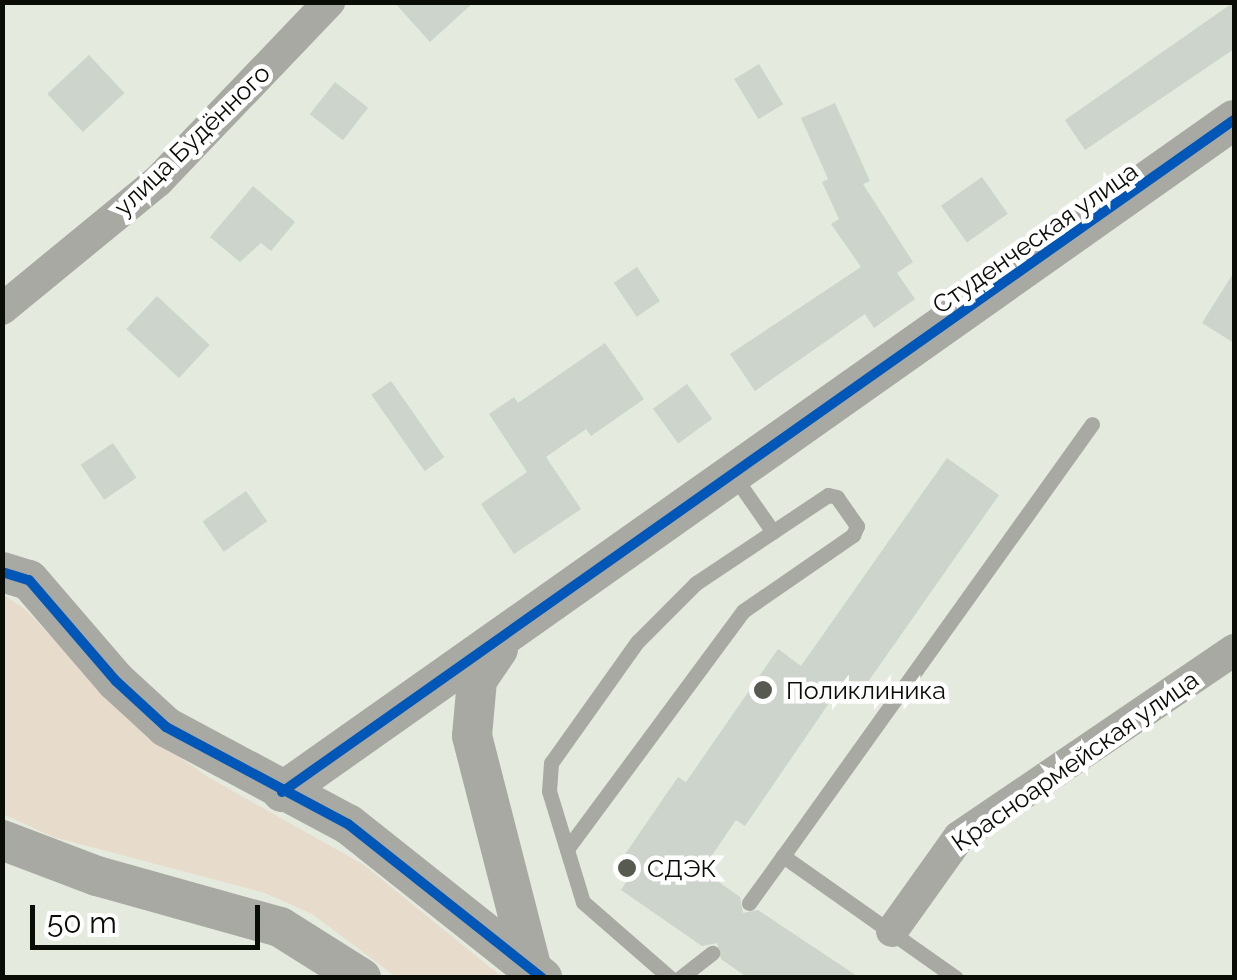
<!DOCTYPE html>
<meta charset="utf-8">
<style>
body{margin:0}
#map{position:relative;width:1237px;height:980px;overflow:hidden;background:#e4eadd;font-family:Raleway,sans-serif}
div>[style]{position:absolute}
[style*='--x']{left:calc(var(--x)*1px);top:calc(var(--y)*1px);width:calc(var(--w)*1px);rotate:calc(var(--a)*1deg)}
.green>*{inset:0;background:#e7dccb}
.building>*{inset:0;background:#ccd4cb;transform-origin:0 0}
.service>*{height:15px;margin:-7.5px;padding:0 7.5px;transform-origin:7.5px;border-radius:7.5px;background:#a8a9a3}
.minor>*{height:32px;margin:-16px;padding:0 16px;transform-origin:16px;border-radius:16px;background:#a8a9a3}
.tertiary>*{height:40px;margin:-20px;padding:0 20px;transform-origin:20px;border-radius:20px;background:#a8a9a3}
.cycleway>*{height:10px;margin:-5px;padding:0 5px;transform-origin:5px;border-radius:5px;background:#0057b8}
.dots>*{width:28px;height:28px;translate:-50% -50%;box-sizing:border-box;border:5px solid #fff;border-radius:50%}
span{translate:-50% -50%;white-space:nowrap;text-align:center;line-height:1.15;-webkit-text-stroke:9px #fff;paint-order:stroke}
.street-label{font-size:25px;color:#0a0d06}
.poi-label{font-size:25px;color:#0a0d06}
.left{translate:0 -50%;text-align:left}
.frame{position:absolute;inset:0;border:5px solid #0a0d06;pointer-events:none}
.scale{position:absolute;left:30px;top:905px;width:230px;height:45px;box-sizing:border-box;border:5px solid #0a0d06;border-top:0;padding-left:12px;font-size:30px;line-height:35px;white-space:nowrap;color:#0a0d06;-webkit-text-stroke:8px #fff;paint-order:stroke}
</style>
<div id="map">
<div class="green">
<div style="clip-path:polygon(2px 594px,26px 610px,134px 725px,208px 777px,364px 865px,502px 977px,396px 977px,312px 914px,265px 893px,53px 837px,3px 814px)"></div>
</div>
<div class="building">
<div style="clip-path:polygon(394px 2px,474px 2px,430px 42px)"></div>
<div style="clip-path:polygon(1234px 2px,1234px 49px,1085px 150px,1065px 120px)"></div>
<div style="left:89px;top:55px;width:52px;height:57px;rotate:47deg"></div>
<div style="left:759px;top:64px;width:47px;height:29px;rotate:59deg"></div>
<div style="left:335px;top:82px;width:42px;height:41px;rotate:38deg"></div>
<div style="clip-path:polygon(835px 103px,870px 181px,863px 184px,913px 262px,897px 273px,915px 299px,874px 328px,865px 314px,755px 391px,730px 354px,861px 267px,831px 224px,839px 219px,822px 182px,828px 179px,801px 118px)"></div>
<div style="left:982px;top:177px;width:45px;height:50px;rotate:55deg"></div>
<div style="clip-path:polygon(253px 186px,295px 222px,271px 251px,261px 243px,240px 262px,210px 237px)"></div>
<div style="left:637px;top:267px;width:41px;height:28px;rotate:56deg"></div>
<div style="clip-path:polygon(1234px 272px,1234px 343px,1202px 323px)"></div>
<div style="left:157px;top:296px;width:72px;height:45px;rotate:43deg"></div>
<div style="clip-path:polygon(605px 343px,644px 399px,591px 436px,586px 429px,546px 457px,581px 509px,514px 554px,481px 504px,527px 472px,489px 414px,514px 397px,518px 403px)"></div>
<div style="left:391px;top:381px;width:93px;height:24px;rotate:55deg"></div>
<div style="left:687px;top:384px;width:43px;height:42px;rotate:54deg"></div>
<div style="left:113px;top:443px;width:42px;height:39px;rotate:56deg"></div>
<div style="clip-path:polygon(947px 458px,999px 495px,856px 699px,840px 687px,745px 826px,736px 820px,702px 870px,740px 897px,743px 913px,758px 910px,860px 978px,748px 978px,721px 959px,717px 943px,702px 946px,621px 890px,629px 878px,615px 869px,678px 777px,686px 782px,778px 649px,801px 666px)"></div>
<div style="left:246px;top:491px;width:37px;height:53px;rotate:55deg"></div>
</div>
<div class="service">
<div style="--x:734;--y:476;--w:68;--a:55.1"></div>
<div style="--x:567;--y:849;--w:296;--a:-53.5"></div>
<div style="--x:743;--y:611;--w:134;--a:-34.6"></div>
<div style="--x:853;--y:535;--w:10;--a:-66"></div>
<div style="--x:857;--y:526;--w:35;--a:-125"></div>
<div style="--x:837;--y:497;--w:9;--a:-167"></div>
<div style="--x:828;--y:495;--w:159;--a:146.3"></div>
<div style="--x:696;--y:583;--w:83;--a:135"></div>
<div style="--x:637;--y:642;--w:148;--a:125.4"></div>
<div style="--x:551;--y:763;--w:28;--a:94"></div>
<div style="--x:549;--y:791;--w:116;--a:73"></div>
<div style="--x:583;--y:902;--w:116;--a:41.1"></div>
<div style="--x:749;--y:903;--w:58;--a:-54.1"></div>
<div style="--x:680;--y:978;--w:41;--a:-38"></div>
<div style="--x:956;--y:978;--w:212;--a:-144.8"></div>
<div style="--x:783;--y:856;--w:531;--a:-54.42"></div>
</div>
<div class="minor">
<div style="--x:2;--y:309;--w:202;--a:-39.4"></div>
<div style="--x:158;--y:181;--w:248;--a:-46.3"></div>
<div style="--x:892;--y:931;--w:115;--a:-54.5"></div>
<div style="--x:959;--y:837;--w:333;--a:-34.2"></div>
</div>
<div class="tertiary">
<div style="--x:2;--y:572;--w:28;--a:17"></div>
<div style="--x:29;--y:580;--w:133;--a:49.3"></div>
<div style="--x:116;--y:681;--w:68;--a:42.6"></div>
<div style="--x:166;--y:727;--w:206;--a:28.1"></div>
<div style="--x:348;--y:824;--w:248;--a:38.4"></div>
<div style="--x:498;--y:649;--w:37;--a:124"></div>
<div style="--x:477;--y:680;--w:56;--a:95.1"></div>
<div style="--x:472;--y:736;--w:241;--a:75.6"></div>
<div style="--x:282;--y:792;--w:1165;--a:-35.22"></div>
<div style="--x:2;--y:840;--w:102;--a:20.8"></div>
<div style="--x:97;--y:876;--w:190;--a:15.6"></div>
<div style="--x:280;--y:927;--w:96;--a:32.2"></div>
</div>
<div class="cycleway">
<div style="--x:2;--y:572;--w:28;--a:17"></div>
<div style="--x:29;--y:580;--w:133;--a:49.3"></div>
<div style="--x:116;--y:681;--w:68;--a:42.6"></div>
<div style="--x:166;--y:727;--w:206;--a:28.1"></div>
<div style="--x:348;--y:824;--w:248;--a:38.4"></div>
<div style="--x:282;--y:792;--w:1165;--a:-35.22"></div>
</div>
<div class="dots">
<div style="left:763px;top:690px;background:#565a51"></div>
<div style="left:627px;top:868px;background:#565a51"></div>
</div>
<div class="street-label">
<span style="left:192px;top:140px;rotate:-44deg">улица Будённого</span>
<span style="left:1035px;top:238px;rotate:-35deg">Студенческая улица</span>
<span style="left:1075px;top:761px;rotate:-35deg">Красноармейская улица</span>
</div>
<div class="poi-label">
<span class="left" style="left:786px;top:690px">Поликлиника</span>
<span class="left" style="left:647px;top:868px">СДЭК</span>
</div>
<div class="frame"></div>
<div class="scale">50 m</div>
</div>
